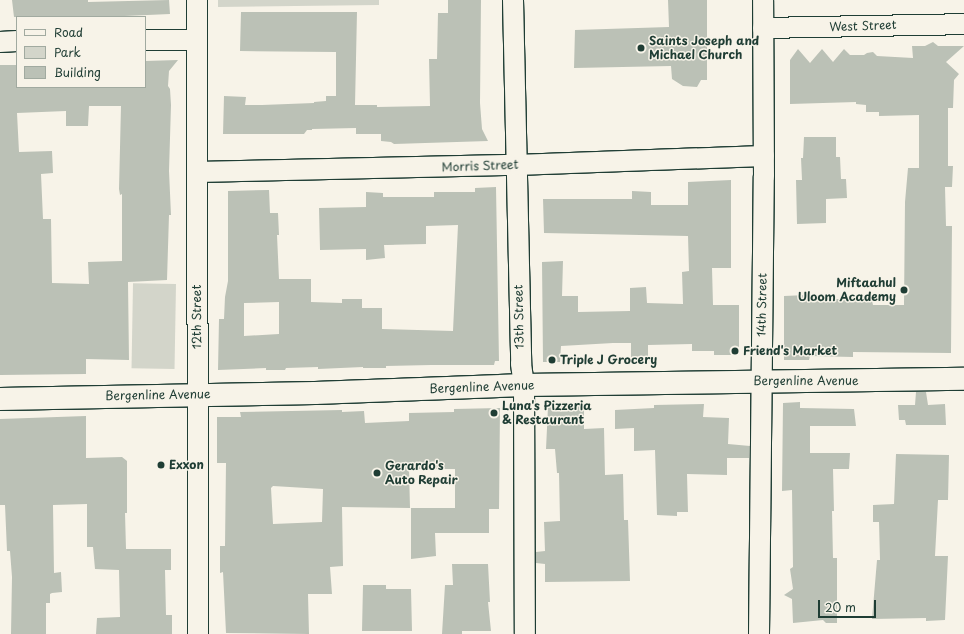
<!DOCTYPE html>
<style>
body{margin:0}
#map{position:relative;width:964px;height:634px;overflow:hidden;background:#f7f3e8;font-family:"Playpen Sans",sans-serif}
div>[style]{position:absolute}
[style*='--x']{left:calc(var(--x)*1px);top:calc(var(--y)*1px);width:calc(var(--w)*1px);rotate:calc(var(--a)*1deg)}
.green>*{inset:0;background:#d3d5ca;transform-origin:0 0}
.building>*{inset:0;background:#bbc1b6}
.roads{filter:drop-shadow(1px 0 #1f3d34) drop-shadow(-1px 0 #1f3d34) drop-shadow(0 1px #1f3d34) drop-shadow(0 -1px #1f3d34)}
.minor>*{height:20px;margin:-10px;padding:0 10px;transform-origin:10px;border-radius:10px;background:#f7f3e8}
.tertiary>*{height:22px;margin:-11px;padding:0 11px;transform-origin:11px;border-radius:11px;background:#f7f3e8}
.dots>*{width:11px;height:11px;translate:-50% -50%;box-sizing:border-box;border:2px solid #f7f3e8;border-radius:50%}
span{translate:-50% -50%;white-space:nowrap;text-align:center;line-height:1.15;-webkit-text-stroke:3px #f7f3e8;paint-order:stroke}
.street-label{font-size:12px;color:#1f3d34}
.poi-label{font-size:12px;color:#1f3d34;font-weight:700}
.left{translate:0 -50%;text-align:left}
.right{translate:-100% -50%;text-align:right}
.legend{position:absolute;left:16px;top:16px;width:130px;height:72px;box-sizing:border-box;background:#f7f3e8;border:1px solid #a1aaa0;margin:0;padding:5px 7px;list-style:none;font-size:12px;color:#1f3d34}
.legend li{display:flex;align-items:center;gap:8px;height:20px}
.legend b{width:20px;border:1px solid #a1aaa0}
.scale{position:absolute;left:818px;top:600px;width:58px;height:18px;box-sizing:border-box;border:2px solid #1f3d34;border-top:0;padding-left:5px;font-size:12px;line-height:14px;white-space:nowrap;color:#1f3d34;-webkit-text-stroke:3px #f7f3e8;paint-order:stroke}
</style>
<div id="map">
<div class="green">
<div style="clip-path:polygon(218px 0,379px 0,379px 5px,218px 7px)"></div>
<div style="left:176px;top:284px;width:85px;height:43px;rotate:91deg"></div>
</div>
<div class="building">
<div style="clip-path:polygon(12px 0,88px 0,88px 2px,169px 0,170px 14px,102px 17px,14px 17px)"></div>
<div style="clip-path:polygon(448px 0,481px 0,480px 103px,482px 129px,488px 141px,394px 144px,391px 142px,381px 141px,381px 134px,356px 134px,356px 128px,312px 129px,312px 130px,307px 130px,304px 134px,223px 134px,224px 96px,246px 97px,245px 105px,262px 105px,314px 103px,314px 102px,326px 101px,326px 96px,336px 96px,336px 52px,240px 51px,241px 12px,357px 12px,355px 105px,377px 105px,377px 107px,430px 106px,429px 59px,437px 59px,438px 13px,448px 13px)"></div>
<div style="clip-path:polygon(668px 0,707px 0,707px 80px,701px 80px,697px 87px,683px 86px,672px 79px,671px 66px,574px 68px,575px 30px,669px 27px)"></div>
<div style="clip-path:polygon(933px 42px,938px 46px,964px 46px,946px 62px,959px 74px,954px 80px,953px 108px,948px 108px,948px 166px,953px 166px,952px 187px,945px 187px,946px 226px,952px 226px,951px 353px,853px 352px,853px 357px,810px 356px,809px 360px,784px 360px,784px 296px,807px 295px,807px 299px,852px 299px,852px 301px,872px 301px,873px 305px,904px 305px,905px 202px,908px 168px,919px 168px,919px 115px,879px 116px,879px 112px,866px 112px,866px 105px,856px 104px,856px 102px,790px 104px,790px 60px,798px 49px,810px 63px,822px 49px,833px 62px,844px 49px,850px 55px,864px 55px,867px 53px,873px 52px,877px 56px,913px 58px,912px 46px,925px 46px)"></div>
<div style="clip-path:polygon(evenodd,178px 60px,169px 71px,168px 86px,170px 89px,171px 105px,169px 171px,171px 215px,169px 215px,167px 280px,128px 282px,129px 360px,86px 359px,86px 374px,0 375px,0 65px,17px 65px,17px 87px,145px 87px,145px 61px,178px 60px,89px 106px,121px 106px,119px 189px,120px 195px,122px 194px,122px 261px,88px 262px,89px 284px,52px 283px,51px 219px,43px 219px,41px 174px,53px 173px,52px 151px,19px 152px,17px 113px,66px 111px,66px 126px,88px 126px,89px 106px)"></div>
<div style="clip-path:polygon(804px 137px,836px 137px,836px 157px,840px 157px,841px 179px,846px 179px,847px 198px,826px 199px,826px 223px,797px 224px,796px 180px,802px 180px,801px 158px,803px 158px)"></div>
<div style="clip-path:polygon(731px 180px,731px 268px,712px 268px,713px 305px,739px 305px,739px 355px,714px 355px,714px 351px,692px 351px,692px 344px,648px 345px,648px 356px,631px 357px,631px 343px,613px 343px,561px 346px,560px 362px,543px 362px,542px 262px,563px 261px,562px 296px,578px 296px,578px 312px,630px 311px,630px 288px,646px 287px,647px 303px,683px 304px,682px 272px,689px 271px,688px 236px,544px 233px,543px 199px,632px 199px,632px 191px,651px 192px,651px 205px,688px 205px,688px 182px)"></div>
<div style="clip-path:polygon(evenodd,496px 187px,499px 361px,495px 361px,494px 365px,431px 365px,386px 366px,386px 368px,363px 368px,363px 367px,318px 369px,318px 367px,286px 368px,285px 370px,266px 370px,266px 368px,218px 370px,219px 319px,224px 319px,225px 297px,228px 281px,228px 191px,269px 190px,270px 213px,278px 213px,279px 235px,277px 235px,279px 279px,311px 279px,311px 302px,342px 303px,342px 299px,362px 299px,362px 308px,382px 308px,382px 329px,453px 331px,458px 225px,426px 226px,426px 244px,384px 245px,385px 258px,366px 260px,366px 249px,320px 250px,319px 208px,366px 207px,366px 192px,383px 193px,383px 197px,434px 197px,434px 192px,475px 192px,475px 188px,496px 187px,279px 302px,279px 334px,244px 336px,244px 303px,279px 302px)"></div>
<div style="clip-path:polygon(916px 392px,926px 392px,928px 405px,945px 404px,946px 425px,906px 425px,905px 420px,899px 420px,898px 405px,915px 405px)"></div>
<div style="clip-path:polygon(800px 402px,800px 408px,854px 409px,856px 426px,810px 426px,810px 453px,850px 453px,849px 469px,833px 469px,834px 511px,832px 511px,833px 558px,837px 558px,837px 623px,826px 623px,823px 620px,793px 623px,792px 599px,784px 595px,793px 589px,790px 569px,793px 567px,792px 490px,782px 491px,783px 403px)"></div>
<div style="clip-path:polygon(704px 404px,703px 417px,729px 418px,728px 444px,750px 446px,749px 458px,727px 458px,727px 475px,687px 474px,688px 512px,677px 512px,677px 516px,657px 515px,655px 450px,634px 451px,634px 428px,615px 429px,615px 410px,654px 408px,654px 405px)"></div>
<div style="clip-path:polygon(584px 405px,584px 429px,604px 428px,605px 475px,623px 474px,624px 520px,628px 520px,630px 581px,545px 582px,545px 564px,536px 563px,536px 552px,545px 551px,544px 522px,560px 521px,559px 473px,557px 473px,555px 449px,546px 449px,548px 407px)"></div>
<div style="clip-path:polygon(evenodd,500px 408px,499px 509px,489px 509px,489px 533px,435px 533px,436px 556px,411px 559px,411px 508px,455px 508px,455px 469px,409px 469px,410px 508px,342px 507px,343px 566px,330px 567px,332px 594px,308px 594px,309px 634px,226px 633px,223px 572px,220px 573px,220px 546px,225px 546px,226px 463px,217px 463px,217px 417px,241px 417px,240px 412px,342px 410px,342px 412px,364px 411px,365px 423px,409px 421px,409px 413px,454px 412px,454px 409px,500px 408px,273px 486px,323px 489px,322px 522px,273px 524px,271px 488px,273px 486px)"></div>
<div style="clip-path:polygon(86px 416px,86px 458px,122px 457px,127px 461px,127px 513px,125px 513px,126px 549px,171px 549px,171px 570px,165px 570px,166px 615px,172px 615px,172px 634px,96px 634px,97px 618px,120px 617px,119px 570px,95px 569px,93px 547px,87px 547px,87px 504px,53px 505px,54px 573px,61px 572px,62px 592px,52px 593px,50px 594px,50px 603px,46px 603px,46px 634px,11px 634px,12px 577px,10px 551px,7px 551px,5px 505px,0 505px,0 419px)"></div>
<div style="clip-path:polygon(896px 454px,949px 455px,948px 500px,938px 500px,935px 556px,948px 556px,945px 620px,926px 621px,926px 618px,872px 619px,877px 560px,880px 560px,879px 522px,873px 522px,873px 505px,894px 504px)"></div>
<div style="clip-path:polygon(452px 564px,488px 564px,490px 602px,488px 602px,491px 631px,462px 631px,462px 634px,442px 634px,445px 585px,453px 585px)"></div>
<div style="clip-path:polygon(363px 585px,386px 585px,386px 589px,411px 589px,412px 631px,362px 631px)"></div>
</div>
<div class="roads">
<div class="minor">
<div style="--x:197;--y:0;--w:634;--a:89.91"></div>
<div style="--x:513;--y:0;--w:364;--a:88.7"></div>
<div style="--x:521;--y:364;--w:21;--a:82"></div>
<div style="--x:524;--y:385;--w:249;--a:89.8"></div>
<div style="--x:763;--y:28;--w:201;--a:-1.1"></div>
<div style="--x:145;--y:40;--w:51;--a:0"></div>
<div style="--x:0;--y:42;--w:17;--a:-3"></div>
<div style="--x:197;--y:172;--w:319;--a:-1.3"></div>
<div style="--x:516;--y:165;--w:248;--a:-2.1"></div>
<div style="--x:759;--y:634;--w:458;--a:-89.4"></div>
<div style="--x:764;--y:176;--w:176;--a:-90.3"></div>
</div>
<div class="tertiary">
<div style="--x:0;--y:399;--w:315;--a:-1.1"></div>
<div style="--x:315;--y:393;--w:209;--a:-2.2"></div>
<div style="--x:524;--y:385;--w:440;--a:-0.8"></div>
</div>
</div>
<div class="dots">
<div style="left:641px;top:48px;background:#1f3d34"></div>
<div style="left:904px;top:290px;background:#1f3d34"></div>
<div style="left:735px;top:351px;background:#1f3d34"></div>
<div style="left:552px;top:360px;background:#1f3d34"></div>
<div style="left:494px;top:413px;background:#1f3d34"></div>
<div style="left:161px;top:465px;background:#1f3d34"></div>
<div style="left:377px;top:473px;background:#1f3d34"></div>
</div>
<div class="street-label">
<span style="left:863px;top:26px;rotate:-2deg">West Street</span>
<span style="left:480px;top:166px;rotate:-2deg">Morris Street</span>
<span style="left:762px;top:305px;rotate:-89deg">14th Street</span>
<span style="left:197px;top:317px;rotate:-90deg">12th Street</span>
<span style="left:519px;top:317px;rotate:-91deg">13th Street</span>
<span style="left:806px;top:381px">Bergenline Avenue</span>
<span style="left:482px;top:387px;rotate:-2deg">Bergenline Avenue</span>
<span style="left:158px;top:395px;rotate:-1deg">Bergenline Avenue</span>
</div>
<div class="poi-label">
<span class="left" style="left:649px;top:48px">Saints Joseph and<br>Michael Church</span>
<span class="right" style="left:896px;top:290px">Miftaahul<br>Uloom Academy</span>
<span class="left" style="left:743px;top:351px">Friend's Market</span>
<span class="left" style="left:560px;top:360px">Triple J Grocery</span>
<span class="left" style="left:502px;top:413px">Luna's Pizzeria<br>&amp; Restaurant</span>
<span class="left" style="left:169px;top:465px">Exxon</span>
<span class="left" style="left:385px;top:473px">Gerardo's<br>Auto Repair</span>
</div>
<ul class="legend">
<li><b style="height:5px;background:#f7f3e8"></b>Road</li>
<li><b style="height:11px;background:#d3d5ca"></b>Park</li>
<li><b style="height:11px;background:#bbc1b6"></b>Building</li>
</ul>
<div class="scale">20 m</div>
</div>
